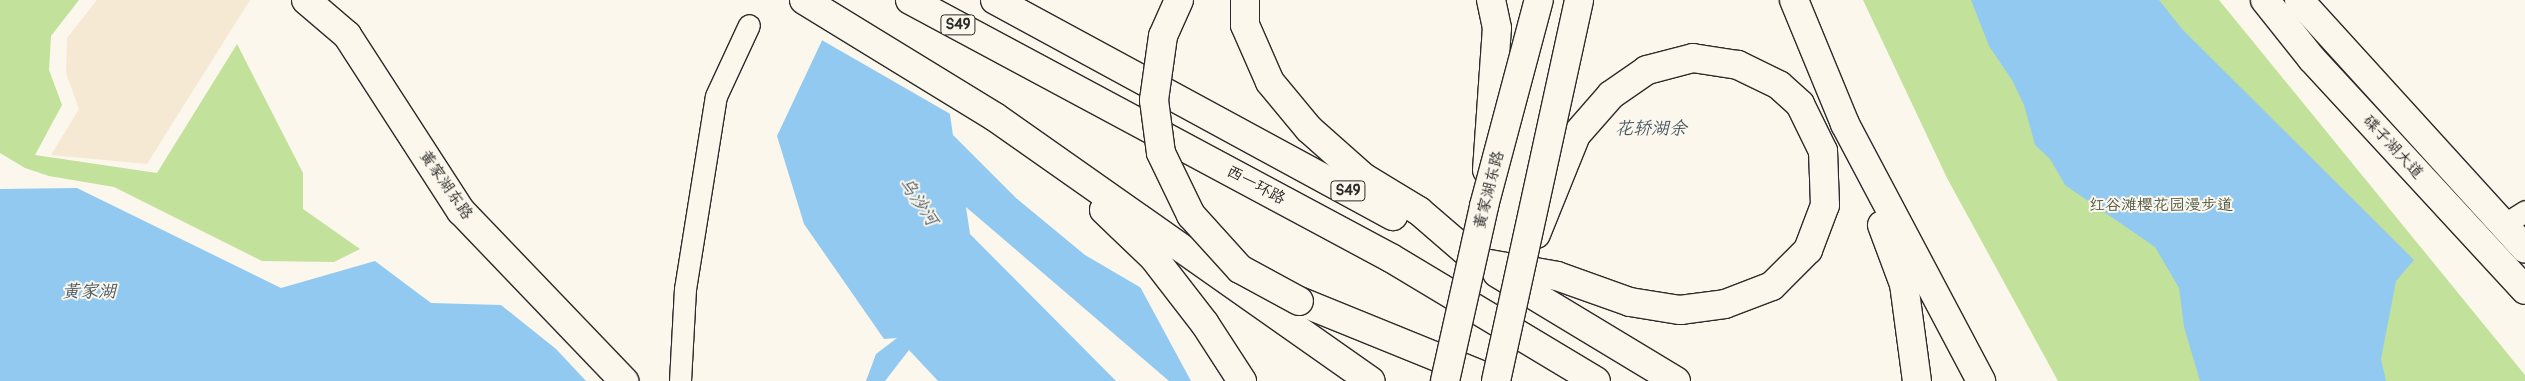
<!DOCTYPE html>
<meta charset="utf-8">
<style>
body{margin:0}
#map{position:relative;width:2525px;height:381px;overflow:hidden;background:#fbf7ec;font-family:Pangolin,"LXGW WenKai TC",sans-serif}
div>[style]{position:absolute}
[style*='--x']{left:calc(var(--x)*1px);top:calc(var(--y)*1px);width:calc(var(--w)*1px);rotate:calc(var(--a)*1deg)}
.built>*{inset:0;background:#f6e9d4}
.green>*{inset:0;background:#c2e19a}
.water>*{inset:0;background:#92c9f1}
.pier>*{inset:0;background:#fbf7ec}
.roads{filter:drop-shadow(1px 0 #2b2b2b) drop-shadow(-1px 0 #2b2b2b) drop-shadow(0 1px #2b2b2b) drop-shadow(0 -1px #2b2b2b)}
.minor>*{height:21px;margin:-10.5px;padding:0 10.5px;transform-origin:10.5px;border-radius:10.5px;background:#fbf7ec}
.major>*{height:28px;margin:-14px;padding:0 14px;transform-origin:14px;border-radius:14px;background:#fbf7ec}
.highway>*{height:28px;margin:-14px;padding:0 14px;transform-origin:14px;border-radius:14px;background:#fbf7ec}
.bridges{filter:drop-shadow(1px 0 #2b2b2b) drop-shadow(-1px 0 #2b2b2b) drop-shadow(0 1px #2b2b2b) drop-shadow(0 -1px #2b2b2b)}
.highway-bridge>*{height:28px;margin:-14px;padding:0 14px;transform-origin:14px;border-radius:14px;background:#fbf7ec}
span{translate:-50% -50%;white-space:nowrap;text-align:center;line-height:1.15;-webkit-text-stroke:4px #fbf7ec;paint-order:stroke}
.shield-label span{padding:1px 4px;background:#fbf7ec;border:1px solid;border-radius:4px;-webkit-text-stroke-width:0}
.shield-label{font-size:15px;color:#2b2b2b;font-weight:700}
.street-label{font-size:16px;color:#2b2b2b}
.park-label{font-size:16px;color:#515847}
.water-label{font-size:18px;color:#4a5a66;font-style:italic}
</style>
<div id="map">
<div class="built">
<div style="clip-path:polygon(97px 0,250px 0,147px 164px,51px 155px,79px 109px,66px 73px,67px 38px)"></div>
</div>
<div class="green">
<div style="clip-path:polygon(0 0,79px 0,51px 36px,49px 70px,62px 105px,35px 155px,157px 173px,237px 44px,303px 173px,303px 209px,360px 249px,334px 262px,262px 261px,114px 187px,49px 176px,25px 168px,0 153px)"></div>
<div style="clip-path:polygon(1863px 0,2219px 0,2525px 375px,2525px 381px,2058px 381px,1947px 178px)"></div>
</div>
<div class="water">
<div style="clip-path:polygon(1971px 0,2159px 0,2182px 29px,2414px 260px,2396px 281px,2381px 359px,2386px 381px,2200px 381px,2184px 327px,2179px 288px,2155px 247px,2065px 185px,2050px 159px,2035px 145px,2024px 105px,2012px 80px,1989px 46px)"></div>
<div style="clip-path:polygon(826px 32px,949px 108px,953px 135px,1016px 198px,1085px 255px,1300px 381px,1169px 381px,966px 207px,970px 234px,1116px 381px,938px 381px,909px 350px,885px 381px,866px 381px,876px 354px,897px 338px,884px 339px,804px 224px,777px 136px)"></div>
<div style="clip-path:polygon(77px 188px,281px 288px,375px 261px,431px 303px,501px 305px,556px 349px,586px 381px,0 381px,0 189px)"></div>
</div>
<div class="pier">
<div style="clip-path:polygon(837px 0,974px 0,952px 115px,820px 39px)"></div>
<div style="clip-path:polygon(1204px 0,1731px 0,1803px 136px,1875px 380px,1831px 381px,1592px 246px,1397px 128px,1337px 38px,1284px 31px,1244px 78px,1208px 18px)"></div>
<div style="clip-path:polygon(1138px 283px,1301px 379px,1303px 381px,1191px 381px)"></div>
</div>
<div class="roads">
<div class="minor">
<div style="--x:2503;--y:225;--w:26;--a:-32"></div>
<div style="--x:680;--y:381;--w:92;--a:-86.9"></div>
<div style="--x:685;--y:289;--w:195;--a:-80.9"></div>
<div style="--x:716;--y:96;--w:78;--a:-65.1"></div>
</div>
<div class="major">
<div style="--x:306;--y:0;--w:54;--a:40.5"></div>
<div style="--x:347;--y:35;--w:210;--a:57.1"></div>
<div style="--x:461;--y:211;--w:236;--a:46.2"></div>
<div style="--x:2265;--y:0;--w:75;--a:51.5"></div>
<div style="--x:2312;--y:59;--w:314;--a:47.3"></div>
<div style="--x:2299;--y:0;--w:336;--a:47.7"></div>
</div>
<div class="highway">
<div style="--x:804;--y:0;--w:224;--a:31.5"></div>
<div style="--x:995;--y:117;--w:459;--a:35.1"></div>
<div style="--x:910;--y:0;--w:546;--a:28.21"></div>
<div style="--x:1391;--y:258;--w:239;--a:31"></div>
<div style="--x:995;--y:0;--w:453;--a:28.5"></div>
<div style="--x:1245;--y:0;--w:25;--a:90"></div>
<div style="--x:1245;--y:25;--w:62;--a:66.3"></div>
<div style="--x:1270;--y:82;--w:61;--a:50.3"></div>
<div style="--x:1309;--y:129;--w:72;--a:41.6"></div>
<div style="--x:1363;--y:177;--w:66;--a:31.3"></div>
<div style="--x:1419;--y:211;--w:78;--a:40.8"></div>
<div style="--x:1478;--y:262;--w:80;--a:10"></div>
<div style="--x:1557;--y:276;--w:77;--a:19.6"></div>
<div style="--x:1630;--y:302;--w:51;--a:9.1"></div>
<div style="--x:1680;--y:310;--w:45;--a:-7.6"></div>
<div style="--x:1725;--y:304;--w:50;--a:-21"></div>
<div style="--x:1772;--y:286;--w:51;--a:-45"></div>
<div style="--x:1808;--y:250;--w:48;--a:-69.3"></div>
<div style="--x:1825;--y:205;--w:54;--a:-92.1"></div>
<div style="--x:1823;--y:151;--w:52;--a:-116.1"></div>
<div style="--x:1800;--y:104;--w:28;--a:-138"></div>
<div style="--x:1779;--y:85;--w:46;--a:-154"></div>
<div style="--x:1738;--y:65;--w:46;--a:-171.2"></div>
<div style="--x:1693;--y:58;--w:48;--a:165.4"></div>
<div style="--x:1647;--y:70;--w:44;--a:145.2"></div>
<div style="--x:1611;--y:95;--w:53;--a:131.2"></div>
<div style="--x:1576;--y:135;--w:107;--a:112"></div>
<div style="--x:1794;--y:0;--w:134;--a:67.6"></div>
<div style="--x:1845;--y:124;--w:291;--a:62.1"></div>
<div style="--x:1487;--y:170;--w:142;--a:-86"></div>
<div style="--x:1497;--y:28;--w:29;--a:-102"></div>
<div style="--x:1104;--y:210;--w:69;--a:43.8"></div>
<div style="--x:1154;--y:258;--w:83;--a:52.3"></div>
<div style="--x:1205;--y:324;--w:68;--a:57"></div>
<div style="--x:1882;--y:225;--w:63;--a:69.6"></div>
<div style="--x:1904;--y:284;--w:98;--a:82.4"></div>
<div style="--x:1497;--y:273;--w:209;--a:31.1"></div>
<div style="--x:1299;--y:301;--w:213;--a:22.1"></div>
</div>
</div>
<div class="bridges">
<div class="highway-bridge">
<div style="--x:1179;--y:0;--w:39;--a:114"></div>
<div style="--x:1163;--y:36;--w:65;--a:98"></div>
<div style="--x:1154;--y:100;--w:53;--a:82.5"></div>
<div style="--x:1161;--y:153;--w:69;--a:64.2"></div>
<div style="--x:1191;--y:215;--w:73;--a:47.8"></div>
<div style="--x:1240;--y:269;--w:67;--a:28.5"></div>
<div style="--x:1445;--y:381;--w:179;--a:-77.4"></div>
<div style="--x:1484;--y:206;--w:213;--a:-75.1"></div>
<div style="--x:1496;--y:381;--w:390;--a:-77.7"></div>
</div>
</div>
<div class="shield-label">
<span style="left:958px;top:25px">S49</span>
<span style="left:1348px;top:191px">S49</span>
</div>
<div class="street-label">
<span style="left:2393px;top:147px;rotate:47deg">碟子湖大道</span>
<span style="left:446px;top:185px;rotate:55deg">黄家湖东路</span>
<span style="left:1256px;top:185px;rotate:28deg">西一环路</span>
<span style="left:1489px;top:190px;rotate:-76deg">黄家湖东路</span>
</div>
<div class="park-label">
<span style="left:2161px;top:205px">红谷滩樱花园漫步道</span>
</div>
<div class="water-label">
<span style="left:1651px;top:129px">花轿湖余</span>
<span style="left:918px;top:202px;rotate:56deg">乌沙河</span>
<span style="left:89px;top:292px">黄家湖</span>
</div>
</div>
